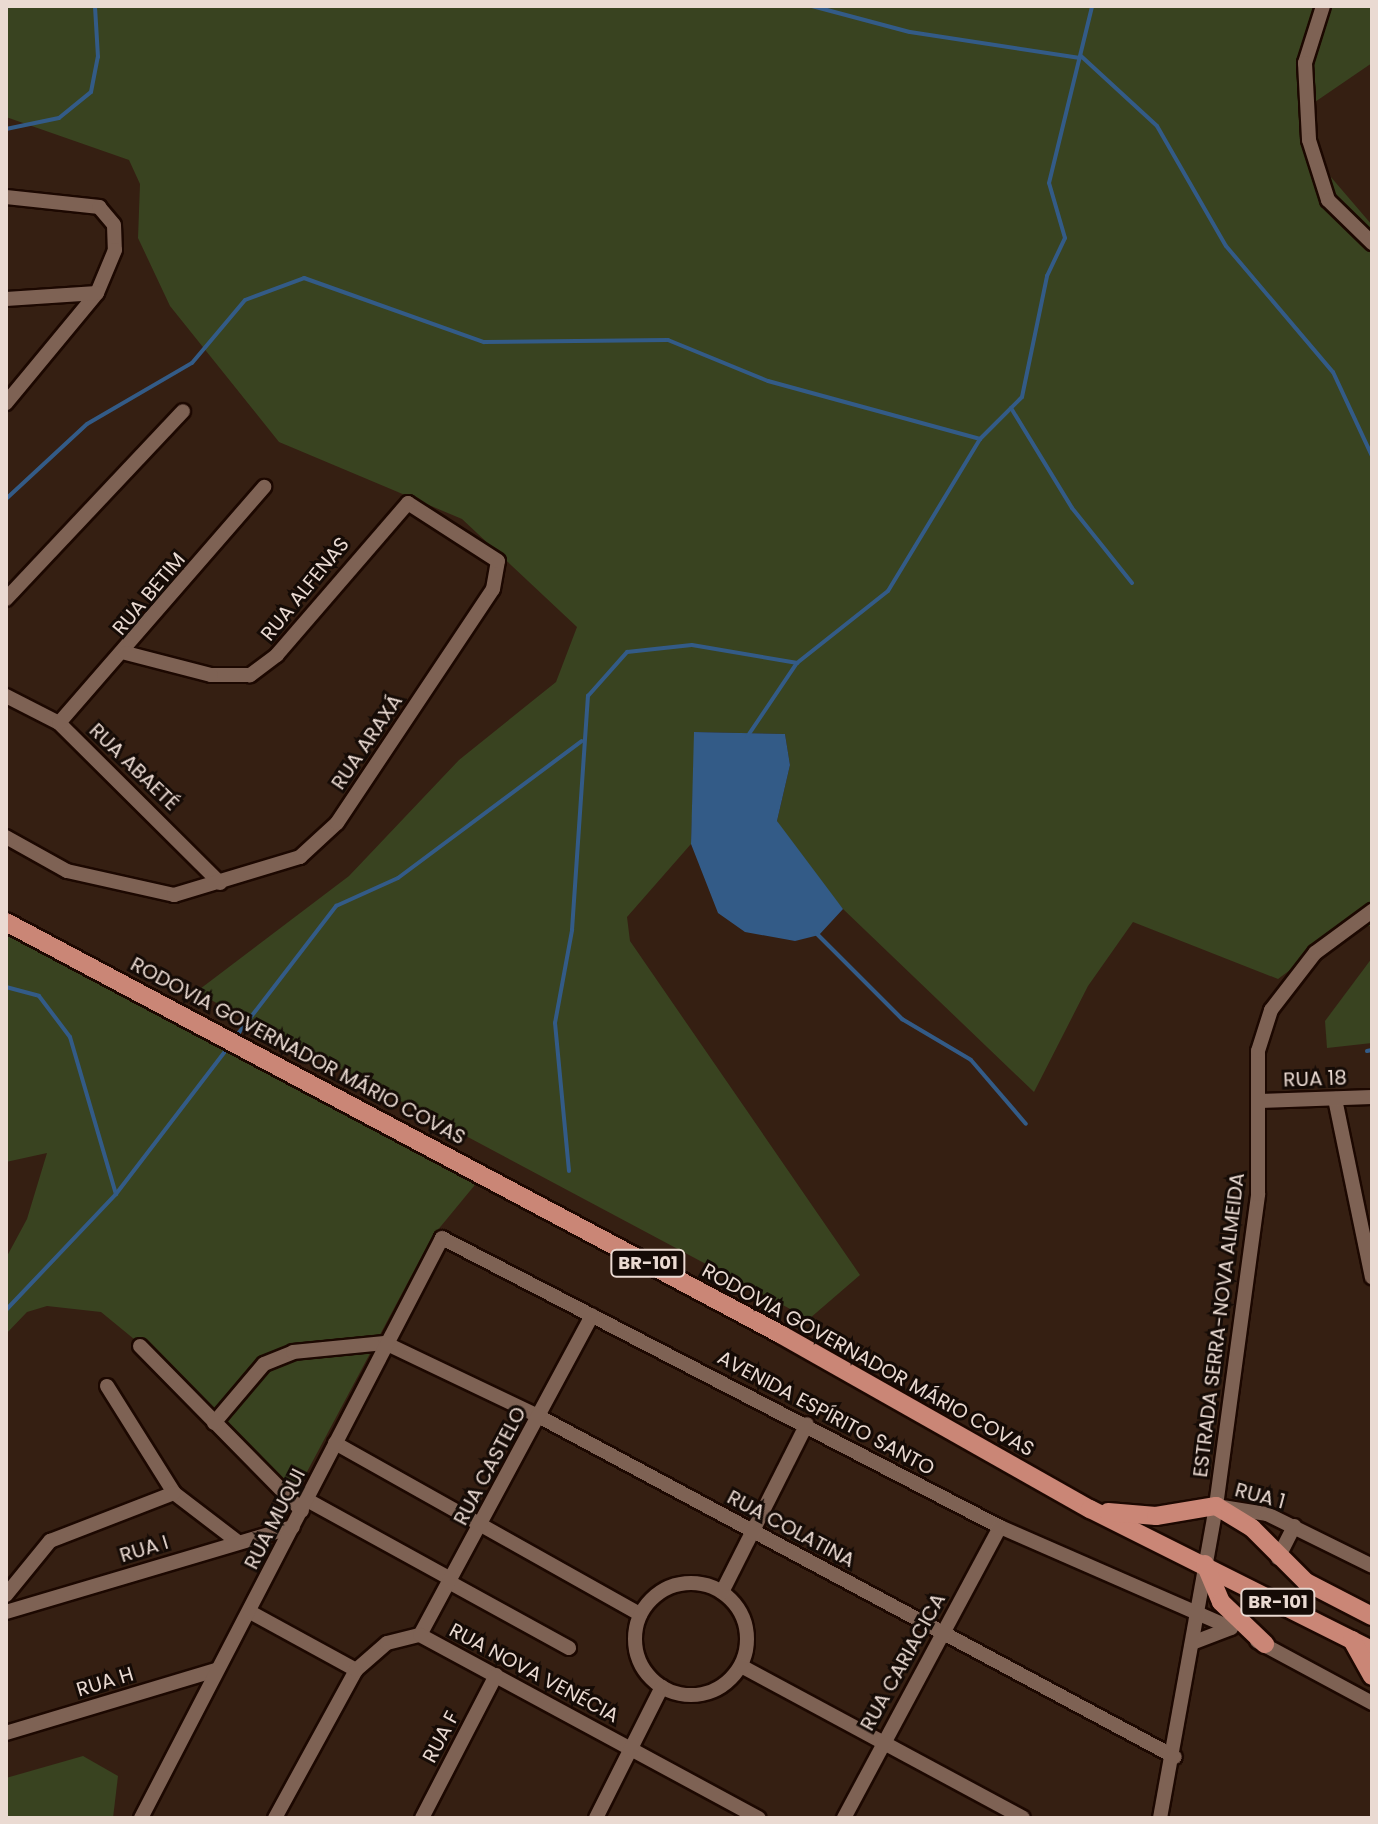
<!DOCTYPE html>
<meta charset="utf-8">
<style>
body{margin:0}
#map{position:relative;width:1378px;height:1824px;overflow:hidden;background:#351f12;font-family:Poppins,sans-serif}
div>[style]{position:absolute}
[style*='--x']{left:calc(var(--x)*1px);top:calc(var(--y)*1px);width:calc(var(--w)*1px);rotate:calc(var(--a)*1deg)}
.green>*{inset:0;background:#394320}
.water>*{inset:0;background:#335b87}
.stream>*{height:4px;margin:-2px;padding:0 2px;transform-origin:2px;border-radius:2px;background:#335b87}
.roads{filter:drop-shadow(2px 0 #1c0801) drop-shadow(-2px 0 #1c0801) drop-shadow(0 2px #1c0801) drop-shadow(0 -2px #1c0801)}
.minor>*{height:14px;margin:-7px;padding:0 7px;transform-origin:7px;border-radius:7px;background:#7e6254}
.minor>.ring{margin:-7px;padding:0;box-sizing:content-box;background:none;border:14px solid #7e6254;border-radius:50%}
.major>*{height:18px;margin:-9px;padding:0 9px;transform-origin:9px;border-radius:9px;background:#ca8676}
span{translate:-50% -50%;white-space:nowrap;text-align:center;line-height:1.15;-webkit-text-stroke:6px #150b06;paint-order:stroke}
.shield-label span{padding:2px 6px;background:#150b06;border:2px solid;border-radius:6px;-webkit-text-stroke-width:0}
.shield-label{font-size:18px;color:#eadad2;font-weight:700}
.street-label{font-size:20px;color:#eadad2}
.frame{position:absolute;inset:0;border:8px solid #eadad2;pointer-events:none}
</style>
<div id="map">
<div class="green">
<div style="clip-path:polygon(6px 6px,1372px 6px,1372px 63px,1312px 104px,1324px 169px,1372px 225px,1372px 926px,1348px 927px,1278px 979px,1133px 922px,1088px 986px,1034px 1092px,843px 909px,784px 839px,777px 821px,790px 765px,785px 734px,695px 732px,691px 844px,627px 917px,630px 941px,860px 1275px,809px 1319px,196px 992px,349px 876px,459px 760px,556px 682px,577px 627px,462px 519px,279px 442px,170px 306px,138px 238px,140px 184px,129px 160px,6px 117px)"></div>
<div style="clip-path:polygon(6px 928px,479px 1180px,432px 1237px,300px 1485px,287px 1486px,190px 1385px,101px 1312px,47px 1306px,27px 1312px,6px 1334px,6px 1258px,27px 1219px,47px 1153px,6px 1162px)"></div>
<div style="clip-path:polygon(1372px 958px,1372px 1043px,1327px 1048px,1325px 1021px)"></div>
<div style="clip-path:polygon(83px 1756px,118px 1776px,113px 1818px,6px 1818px,6px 1778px)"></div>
</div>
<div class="water">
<div style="clip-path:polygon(694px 732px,785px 734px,790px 765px,777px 821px,843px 909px,819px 935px,795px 941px,745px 932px,718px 913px,691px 844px)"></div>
</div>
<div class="stream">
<div style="--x:812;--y:6;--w:101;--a:14.9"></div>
<div style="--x:910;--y:32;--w:172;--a:8.7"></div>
<div style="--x:1081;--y:56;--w:103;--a:42.6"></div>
<div style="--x:1157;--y:126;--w:138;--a:60.1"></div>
<div style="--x:1226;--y:246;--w:165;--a:49.7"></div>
<div style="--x:1333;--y:372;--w:93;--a:65.1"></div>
<div style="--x:6;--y:129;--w:54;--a:-11.7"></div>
<div style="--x:59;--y:118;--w:41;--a:-39.1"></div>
<div style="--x:91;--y:92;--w:36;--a:-79"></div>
<div style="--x:98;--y:57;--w:51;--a:-93.4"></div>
<div style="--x:1011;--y:408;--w:117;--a:58.6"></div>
<div style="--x:1072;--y:508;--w:96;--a:51.3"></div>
<div style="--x:6;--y:499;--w:110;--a:-42.8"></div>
<div style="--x:87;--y:424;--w:121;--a:-30.2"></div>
<div style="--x:192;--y:363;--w:82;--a:-49.9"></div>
<div style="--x:245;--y:300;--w:63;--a:-20.4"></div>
<div style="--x:304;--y:278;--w:191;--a:19.6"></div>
<div style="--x:484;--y:342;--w:184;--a:-0.6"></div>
<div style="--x:668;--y:340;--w:108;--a:22.3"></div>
<div style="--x:768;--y:381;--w:220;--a:15.3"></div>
<div style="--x:747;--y:737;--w:89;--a:-56"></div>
<div style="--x:797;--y:663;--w:116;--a:-38.4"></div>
<div style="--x:888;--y:591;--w:178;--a:-58.8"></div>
<div style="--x:980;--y:439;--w:59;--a:-45"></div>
<div style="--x:1022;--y:397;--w:124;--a:-78.3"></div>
<div style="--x:1047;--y:276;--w:42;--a:-64.7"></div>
<div style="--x:1065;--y:238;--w:57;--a:-106.2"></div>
<div style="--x:1049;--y:183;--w:182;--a:-76.3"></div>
<div style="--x:816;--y:933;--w:122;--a:45"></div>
<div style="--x:902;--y:1019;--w:80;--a:30.7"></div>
<div style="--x:971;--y:1060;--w:84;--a:49.3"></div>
<div style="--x:6;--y:987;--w:34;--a:15"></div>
<div style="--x:39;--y:996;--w:51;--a:52.9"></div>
<div style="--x:70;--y:1037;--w:164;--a:73.7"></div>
<div style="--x:234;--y:1039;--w:168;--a:-52.5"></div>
<div style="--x:336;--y:906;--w:68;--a:-24.3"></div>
<div style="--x:398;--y:878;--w:229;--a:-36.7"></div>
<div style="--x:1367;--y:1051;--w:5;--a:-11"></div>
<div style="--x:569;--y:1171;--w:149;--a:-95.4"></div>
<div style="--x:555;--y:1023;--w:95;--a:-79.6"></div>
<div style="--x:572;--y:930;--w:235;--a:-86.1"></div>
<div style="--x:588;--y:696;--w:59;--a:-48.4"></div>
<div style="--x:627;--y:652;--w:65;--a:-6.1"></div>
<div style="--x:692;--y:645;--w:107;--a:9.7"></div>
<div style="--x:6;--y:1310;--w:160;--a:-46.5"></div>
<div style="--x:116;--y:1194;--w:186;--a:-52.6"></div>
</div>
<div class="roads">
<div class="minor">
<div style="--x:1323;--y:6;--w:60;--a:107.5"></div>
<div style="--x:1305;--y:63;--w:77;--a:87"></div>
<div style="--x:1309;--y:140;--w:63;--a:72.4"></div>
<div style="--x:1328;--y:200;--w:62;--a:44.3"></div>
<div style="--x:6;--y:197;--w:94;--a:6.1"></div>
<div style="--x:99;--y:207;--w:23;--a:50"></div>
<div style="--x:114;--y:225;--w:25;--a:88"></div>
<div style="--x:115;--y:250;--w:47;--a:112.7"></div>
<div style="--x:97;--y:293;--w:143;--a:129.6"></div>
<div style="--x:6;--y:299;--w:91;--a:-3.8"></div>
<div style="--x:6;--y:599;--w:258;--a:-46.7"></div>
<div style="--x:6;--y:696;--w:59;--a:27"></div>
<div style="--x:59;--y:723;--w:227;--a:44.8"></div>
<div style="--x:59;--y:723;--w:313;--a:-49"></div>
<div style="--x:6;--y:837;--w:70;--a:29.1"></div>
<div style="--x:67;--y:871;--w:110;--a:12.6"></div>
<div style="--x:174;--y:895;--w:132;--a:-16.8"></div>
<div style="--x:300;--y:857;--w:50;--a:-42.6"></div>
<div style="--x:337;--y:823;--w:281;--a:-56.3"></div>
<div style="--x:493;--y:589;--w:28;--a:-80"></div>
<div style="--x:498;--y:561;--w:107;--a:-147.2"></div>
<div style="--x:408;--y:503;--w:201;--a:130.8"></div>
<div style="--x:277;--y:655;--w:34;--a:143"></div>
<div style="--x:250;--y:675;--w:39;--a:180"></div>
<div style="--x:211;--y:675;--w:88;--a:-165.5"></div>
<div style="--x:1335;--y:1099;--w:182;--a:78.3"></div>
<div style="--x:1260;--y:1101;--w:112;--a:-2"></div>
<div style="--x:140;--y:1346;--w:231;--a:45.5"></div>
<div style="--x:107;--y:1386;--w:126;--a:57.9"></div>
<div style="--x:174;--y:1493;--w:81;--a:37.4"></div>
<div style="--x:214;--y:1423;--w:77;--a:-49.7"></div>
<div style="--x:264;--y:1364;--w:31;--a:-22"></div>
<div style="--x:293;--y:1352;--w:92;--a:-5.6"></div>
<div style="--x:385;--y:1343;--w:172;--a:25.5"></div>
<div style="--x:540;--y:1417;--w:720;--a:28.17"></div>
<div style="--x:335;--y:1443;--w:350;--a:29.3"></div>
<div style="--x:309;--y:1501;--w:162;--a:28.8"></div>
<div style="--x:1216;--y:1506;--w:52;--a:8.9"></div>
<div style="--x:1267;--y:1514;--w:117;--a:26.3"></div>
<div style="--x:1278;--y:1558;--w:36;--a:-63"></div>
<div style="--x:449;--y:1582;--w:137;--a:28.8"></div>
<div class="ring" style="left:635px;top:1583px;width:98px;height:98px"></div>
<div style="--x:722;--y:1592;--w:188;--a:-63.2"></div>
<div style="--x:6;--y:1595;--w:70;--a:-50.8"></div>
<div style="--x:50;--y:1541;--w:133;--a:-21.2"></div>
<div style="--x:6;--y:1612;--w:299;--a:-16.5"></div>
<div style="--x:250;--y:1612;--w:121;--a:28.7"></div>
<div style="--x:420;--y:1635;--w:363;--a:-61.7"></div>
<div style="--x:1257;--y:1641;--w:131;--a:28.3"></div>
<div style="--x:1192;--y:1643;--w:42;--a:-21"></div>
<div style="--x:741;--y:1666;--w:320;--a:28.3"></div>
<div style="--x:6;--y:1733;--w:219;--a:-16.7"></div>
<div style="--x:141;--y:1818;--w:653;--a:-62.57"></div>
<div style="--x:442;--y:1238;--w:628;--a:27.38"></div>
<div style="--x:1000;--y:1527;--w:252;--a:23.6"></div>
<div style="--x:275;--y:1818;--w:169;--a:-61.3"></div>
<div style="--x:356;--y:1670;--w:41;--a:-41.1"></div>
<div style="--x:387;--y:1643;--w:34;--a:-14"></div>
<div style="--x:420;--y:1635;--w:385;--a:28.4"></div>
<div style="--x:422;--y:1818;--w:161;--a:-62.6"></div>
<div style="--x:596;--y:1818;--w:147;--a:-63.3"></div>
<div style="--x:844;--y:1818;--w:330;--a:-61.8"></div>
<div style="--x:1160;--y:1818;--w:317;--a:-79.8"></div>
<div style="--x:1216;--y:1506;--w:315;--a:-82.3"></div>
<div style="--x:1258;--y:1194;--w:143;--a:-90"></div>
<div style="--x:1258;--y:1051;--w:43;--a:-72.4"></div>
<div style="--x:1271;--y:1010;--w:72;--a:-52.3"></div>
<div style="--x:1315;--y:953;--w:71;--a:-36.4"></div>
</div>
<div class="major">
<div style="--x:6;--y:922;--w:879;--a:28.02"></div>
<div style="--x:782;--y:1335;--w:354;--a:29.5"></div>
<div style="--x:1090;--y:1509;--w:315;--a:26.6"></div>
<div style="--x:1108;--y:1512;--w:48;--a:4.8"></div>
<div style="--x:1156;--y:1516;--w:61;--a:-9.5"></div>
<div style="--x:1216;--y:1506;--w:42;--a:31.4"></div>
<div style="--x:1252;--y:1528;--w:76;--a:45"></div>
<div style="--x:1306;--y:1582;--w:74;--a:27.3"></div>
<div style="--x:1205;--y:1564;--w:41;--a:67.2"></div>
<div style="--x:1221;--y:1602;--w:61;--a:43.7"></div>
<div style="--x:1352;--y:1640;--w:41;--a:60.9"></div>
</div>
</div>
<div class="shield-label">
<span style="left:648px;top:1263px">BR-101</span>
<span style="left:1278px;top:1602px">BR-101</span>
</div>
<div class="street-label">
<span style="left:305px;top:589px;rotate:-51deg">RUA ALFENAS</span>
<span style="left:149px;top:594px;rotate:-50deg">RUA BETIM</span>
<span style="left:367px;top:742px;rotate:-56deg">RUA ARAXÁ</span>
<span style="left:134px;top:767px;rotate:44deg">RUA ABAETÉ</span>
<span style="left:298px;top:1051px;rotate:28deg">RODOVIA GOVERNADOR MÁRIO COVAS</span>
<span style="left:1315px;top:1079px;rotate:-2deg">RUA 18</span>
<span style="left:1219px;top:1325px;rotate:-83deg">ESTRADA SERRA-NOVA ALMEIDA</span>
<span style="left:868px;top:1360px;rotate:29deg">RODOVIA GOVERNADOR MÁRIO COVAS</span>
<span style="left:826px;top:1413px;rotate:28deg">AVENIDA ESPÍRITO SANTO</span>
<span style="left:490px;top:1466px;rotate:-62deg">RUA CASTELO</span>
<span style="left:1260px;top:1496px;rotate:15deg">RUA 1</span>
<span style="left:275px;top:1519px;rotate:-63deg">RUA MUQUI</span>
<span style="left:791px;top:1529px;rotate:28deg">RUA COLATINA</span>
<span style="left:144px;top:1549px;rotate:-17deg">RUA I</span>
<span style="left:903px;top:1662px;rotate:-61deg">RUA CARIACICA</span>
<span style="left:534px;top:1673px;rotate:28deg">RUA NOVA VENÉCIA</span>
<span style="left:105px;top:1682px;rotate:-17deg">RUA H</span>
<span style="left:441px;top:1737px;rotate:-62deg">RUA F</span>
</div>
<div class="frame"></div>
</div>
